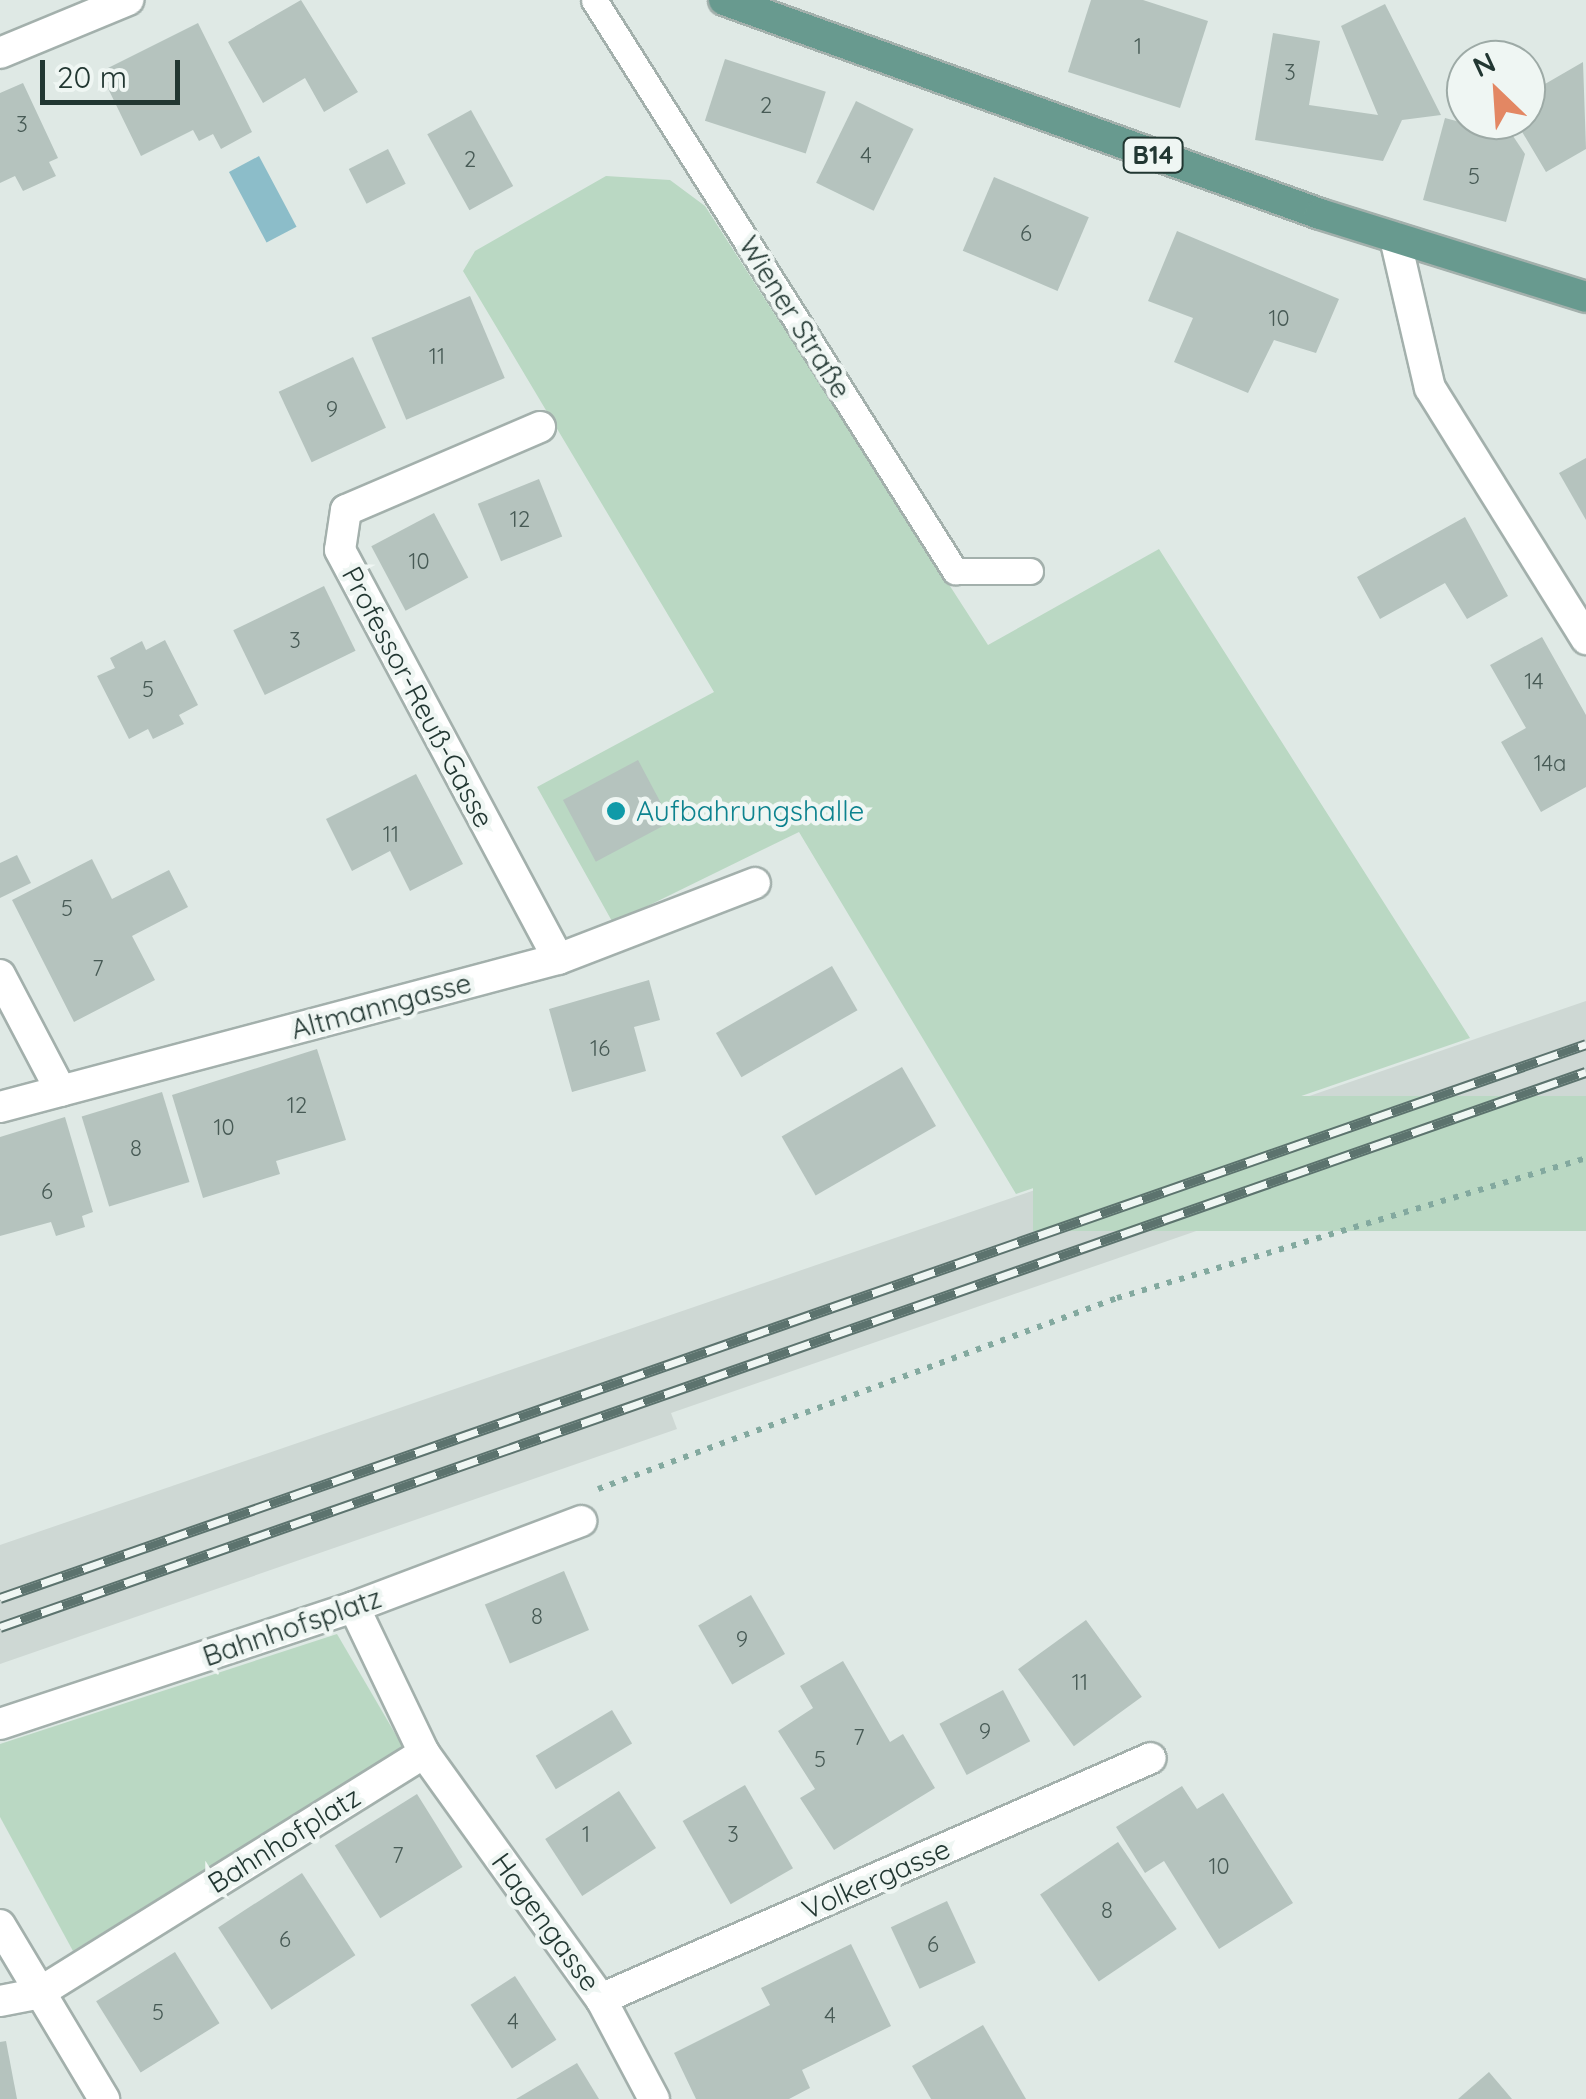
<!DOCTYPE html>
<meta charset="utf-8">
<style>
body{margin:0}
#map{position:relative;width:1586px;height:2099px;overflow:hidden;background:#dfe9e5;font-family:Quicksand,sans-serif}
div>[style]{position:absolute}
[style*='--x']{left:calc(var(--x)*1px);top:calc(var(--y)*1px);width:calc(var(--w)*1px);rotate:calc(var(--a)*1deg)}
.built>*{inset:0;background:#ced8d4}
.green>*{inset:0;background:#bad8c3;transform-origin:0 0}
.water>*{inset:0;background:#8cbdc9;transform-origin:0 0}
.building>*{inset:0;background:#b5c3be;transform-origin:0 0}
.path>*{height:6px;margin-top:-3px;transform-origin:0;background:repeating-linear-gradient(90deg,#83a99f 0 5px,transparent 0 13px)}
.roads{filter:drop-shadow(2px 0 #a3b0ac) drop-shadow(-2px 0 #a3b0ac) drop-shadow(0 2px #a3b0ac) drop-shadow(0 -2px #a3b0ac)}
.service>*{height:25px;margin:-12.5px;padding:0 12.5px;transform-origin:12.5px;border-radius:12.5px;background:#fff}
.minor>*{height:30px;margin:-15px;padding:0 15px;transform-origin:15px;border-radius:15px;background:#fff}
.primary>*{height:30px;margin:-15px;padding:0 15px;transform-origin:15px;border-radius:15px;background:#689a8f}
.rail>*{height:11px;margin-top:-5.5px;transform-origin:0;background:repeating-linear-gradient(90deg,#eff6f3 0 22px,#5c736e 0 44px);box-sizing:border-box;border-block:2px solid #5c736e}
.dots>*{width:28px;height:28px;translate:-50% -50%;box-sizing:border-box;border:5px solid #eff6f3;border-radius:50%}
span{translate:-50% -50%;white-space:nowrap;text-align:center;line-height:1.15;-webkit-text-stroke:9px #eff6f3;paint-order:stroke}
.number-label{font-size:22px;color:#475a55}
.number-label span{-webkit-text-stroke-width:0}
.shield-label span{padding:2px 8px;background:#eff6f3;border:2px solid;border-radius:8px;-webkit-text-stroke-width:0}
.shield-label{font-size:25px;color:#223732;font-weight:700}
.street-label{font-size:28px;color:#223732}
.culture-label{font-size:28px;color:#0d838f}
.left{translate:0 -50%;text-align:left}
.north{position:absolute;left:1446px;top:40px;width:100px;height:100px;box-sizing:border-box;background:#eff6f3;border:2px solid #9daaa6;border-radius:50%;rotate:335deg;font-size:28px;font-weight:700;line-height:40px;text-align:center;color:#223732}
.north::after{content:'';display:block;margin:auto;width:35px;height:45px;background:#e38763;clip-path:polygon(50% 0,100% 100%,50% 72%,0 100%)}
.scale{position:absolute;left:40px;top:60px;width:140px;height:45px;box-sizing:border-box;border:5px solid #223732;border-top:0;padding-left:12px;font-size:30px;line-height:35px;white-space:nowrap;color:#223732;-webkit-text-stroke:8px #eff6f3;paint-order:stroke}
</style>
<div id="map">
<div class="built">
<div style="clip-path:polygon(1586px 1001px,1586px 1096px,671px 1413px,677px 1429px,0 1664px,0 1545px)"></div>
</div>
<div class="green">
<div style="clip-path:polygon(606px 176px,670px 180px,705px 206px,988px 645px,1159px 549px,1470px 1038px,1016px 1194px,799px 832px,613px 923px,537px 787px,714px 692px,463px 271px,475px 251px)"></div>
<div style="left:1586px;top:1096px;width:135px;height:553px;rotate:90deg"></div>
<div style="clip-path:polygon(337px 1634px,403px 1747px,73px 1951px,0 1817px,0 1744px)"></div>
</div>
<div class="water">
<div style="left:259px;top:156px;width:80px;height:34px;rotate:62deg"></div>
</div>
<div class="building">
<div style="clip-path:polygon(301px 0,358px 92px,324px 112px,305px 78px,263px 103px,228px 42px)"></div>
<div style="clip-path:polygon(1091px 0,1143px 0,1208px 21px,1180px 108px,1068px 72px)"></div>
<div style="clip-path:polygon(1385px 4px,1441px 115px,1402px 120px,1383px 161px,1255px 140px,1273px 33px,1320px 41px,1309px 105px,1378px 115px,1341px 26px)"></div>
<div style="clip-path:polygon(198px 23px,252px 132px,221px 149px,213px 134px,199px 141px,193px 130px,141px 156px,100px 72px)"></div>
<div style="left:725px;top:59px;width:106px;height:65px;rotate:18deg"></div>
<div style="clip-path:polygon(1583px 62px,1586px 149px,1546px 172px,1515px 120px,1526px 120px,1526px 95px)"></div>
<div style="clip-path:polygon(23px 83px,58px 158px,49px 162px,56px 176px,23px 191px,15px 176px,0 183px,0 93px)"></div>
<div style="left:856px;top:101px;width:64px;height:91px;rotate:26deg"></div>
<div style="left:471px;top:110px;width:87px;height:50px;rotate:61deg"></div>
<div style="clip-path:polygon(1445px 118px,1513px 136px,1525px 154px,1506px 222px,1423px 200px)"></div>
<div style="left:388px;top:149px;width:39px;height:44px;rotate:63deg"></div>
<div style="left:994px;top:177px;width:103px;height:80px;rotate:23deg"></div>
<div style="clip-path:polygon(1177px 231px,1339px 299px,1316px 353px,1274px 340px,1248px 393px,1174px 362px,1193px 318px,1148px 301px)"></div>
<div style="left:470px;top:296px;width:89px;height:107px;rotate:67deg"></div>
<div style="left:353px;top:357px;width:78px;height:82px;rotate:65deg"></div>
<div style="clip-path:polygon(1586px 458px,1586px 520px,1559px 473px)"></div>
<div style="left:539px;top:479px;width:62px;height:66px;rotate:68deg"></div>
<div style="left:434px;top:513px;width:73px;height:71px;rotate:62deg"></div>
<div style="clip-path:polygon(1465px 517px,1508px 596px,1467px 619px,1445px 583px,1380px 619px,1357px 577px)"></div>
<div style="left:324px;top:586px;width:72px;height:101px;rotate:64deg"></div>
<div style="clip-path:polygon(1542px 637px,1586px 715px,1586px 787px,1541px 812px,1501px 742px,1526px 728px,1490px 665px)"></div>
<div style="clip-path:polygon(165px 640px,198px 705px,179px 715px,184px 724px,153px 739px,148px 729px,129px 739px,97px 676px,115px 668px,110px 658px,142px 641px,146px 650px)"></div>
<div style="left:638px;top:760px;width:70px;height:85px;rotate:62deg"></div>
<div style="clip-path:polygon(416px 774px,463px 864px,410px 891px,390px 851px,352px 871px,326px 819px)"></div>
<div style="clip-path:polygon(17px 855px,31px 883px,0 898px,0 863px)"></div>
<div style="clip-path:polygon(92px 859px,112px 899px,169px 870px,188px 907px,132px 936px,155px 980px,74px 1022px,12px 900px)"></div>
<div style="left:832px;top:966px;width:51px;height:134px;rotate:60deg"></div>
<div style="clip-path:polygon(649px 980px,660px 1020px,634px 1027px,646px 1071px,572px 1092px,549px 1009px)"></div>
<div style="clip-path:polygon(317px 1049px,346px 1140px,276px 1161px,280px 1174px,203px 1198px,172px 1095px)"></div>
<div style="left:902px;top:1067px;width:68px;height:139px;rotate:60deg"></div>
<div style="left:162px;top:1092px;width:94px;height:84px;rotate:73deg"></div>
<div style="clip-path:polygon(65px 1117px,93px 1212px,82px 1216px,85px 1227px,56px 1236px,51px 1222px,0 1236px,0 1137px)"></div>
<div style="left:564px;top:1571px;width:64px;height:86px;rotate:67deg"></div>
<div style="left:751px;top:1595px;width:68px;height:61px;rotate:60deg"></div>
<div style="left:1086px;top:1620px;width:95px;height:84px;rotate:54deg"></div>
<div style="clip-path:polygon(843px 1661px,890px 1742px,903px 1734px,935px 1788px,834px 1850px,800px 1798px,815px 1789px,778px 1731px,813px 1708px,800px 1686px)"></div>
<div style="left:1003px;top:1690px;width:58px;height:72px;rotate:62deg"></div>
<div style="left:612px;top:1710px;width:39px;height:89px;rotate:59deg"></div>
<div style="left:745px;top:1785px;width:96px;height:72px;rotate:60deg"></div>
<div style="clip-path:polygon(1182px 1786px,1197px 1809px,1223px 1793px,1293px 1903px,1219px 1949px,1164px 1861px,1145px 1873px,1116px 1827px)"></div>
<div style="left:619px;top:1791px;width:68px;height:88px;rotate:57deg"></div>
<div style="left:417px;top:1794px;width:86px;height:97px;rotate:58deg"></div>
<div style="left:1118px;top:1842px;width:105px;height:94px;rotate:56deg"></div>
<div style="left:302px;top:1873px;width:98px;height:100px;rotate:57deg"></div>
<div style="left:947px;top:1901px;width:68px;height:62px;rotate:65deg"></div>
<div style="clip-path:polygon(851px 1944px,891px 2026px,802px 2070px,810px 2088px,789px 2099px,696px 2099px,674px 2053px,770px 2005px,761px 1988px)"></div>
<div style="left:175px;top:1952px;width:84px;height:93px;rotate:58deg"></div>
<div style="left:515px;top:1976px;width:76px;height:53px;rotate:57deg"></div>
<div style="clip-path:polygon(983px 2025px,1026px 2099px,931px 2099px,912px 2066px)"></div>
<div style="clip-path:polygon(6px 2041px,17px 2099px,0 2099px,0 2042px)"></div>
<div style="clip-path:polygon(577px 2063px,599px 2099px,516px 2099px)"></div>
<div style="clip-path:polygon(1489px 2072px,1512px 2099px,1458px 2099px)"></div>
</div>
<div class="path">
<div style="--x:598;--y:1489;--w:553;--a:-20.2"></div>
<div style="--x:1117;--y:1298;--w:489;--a:-16.6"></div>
</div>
<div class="roads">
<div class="service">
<div style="--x:594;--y:0;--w:676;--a:57.7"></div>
<div style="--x:955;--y:571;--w:75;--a:0"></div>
</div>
<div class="minor">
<div style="--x:0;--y:53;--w:139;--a:-22.5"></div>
<div style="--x:1395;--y:238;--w:154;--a:76.9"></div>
<div style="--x:1430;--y:388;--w:296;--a:58.1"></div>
<div style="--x:540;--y:427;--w:211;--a:156.8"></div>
<div style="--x:346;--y:510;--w:40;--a:98.5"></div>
<div style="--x:340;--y:550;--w:463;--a:61.9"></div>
<div style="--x:0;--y:975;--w:131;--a:62.3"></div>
<div style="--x:0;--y:1107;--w:577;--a:-14.85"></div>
<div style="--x:558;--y:959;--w:211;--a:-21.1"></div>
<div style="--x:354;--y:1607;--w:162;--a:64.4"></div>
<div style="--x:424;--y:1753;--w:303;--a:54.3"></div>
<div style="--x:601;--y:1999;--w:113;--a:62.1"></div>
<div style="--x:0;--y:1724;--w:373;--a:-18.3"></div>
<div style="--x:354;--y:1607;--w:243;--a:-20.7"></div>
<div style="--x:0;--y:1925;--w:203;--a:59.1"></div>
<div style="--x:601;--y:1999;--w:600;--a:-23.66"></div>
<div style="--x:0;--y:2001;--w:38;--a:-11"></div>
<div style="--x:37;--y:1994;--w:456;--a:-31.9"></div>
</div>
<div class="primary">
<div style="--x:724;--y:0;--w:633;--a:19.75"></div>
<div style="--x:1320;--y:214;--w:279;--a:17.3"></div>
</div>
</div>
<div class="rail">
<div style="--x:0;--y:1598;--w:1680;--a:-19.25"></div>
<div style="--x:0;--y:1627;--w:1680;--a:-19.29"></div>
</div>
<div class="dots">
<div style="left:616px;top:811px;background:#0f9aa8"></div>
</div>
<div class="number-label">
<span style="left:1138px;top:47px">1</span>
<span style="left:1290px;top:73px">3</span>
<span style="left:766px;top:106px">2</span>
<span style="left:22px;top:125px">3</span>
<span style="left:866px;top:156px">4</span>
<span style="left:470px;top:160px">2</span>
<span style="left:1474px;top:177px">5</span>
<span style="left:1026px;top:234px">6</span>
<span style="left:1279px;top:319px">10</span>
<span style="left:437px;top:357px">11</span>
<span style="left:332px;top:410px">9</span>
<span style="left:520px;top:520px">12</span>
<span style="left:419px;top:562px">10</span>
<span style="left:295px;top:641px">3</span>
<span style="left:1534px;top:682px">14</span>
<span style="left:148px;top:690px">5</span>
<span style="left:1550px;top:764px">14a</span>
<span style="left:391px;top:835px">11</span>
<span style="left:67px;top:909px">5</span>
<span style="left:98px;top:969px">7</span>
<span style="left:600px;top:1049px">16</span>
<span style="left:297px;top:1106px">12</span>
<span style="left:224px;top:1128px">10</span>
<span style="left:136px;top:1149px">8</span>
<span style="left:47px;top:1192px">6</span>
<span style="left:537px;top:1617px">8</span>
<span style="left:742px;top:1640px">9</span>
<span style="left:1080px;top:1683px">11</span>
<span style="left:985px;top:1732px">9</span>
<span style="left:859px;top:1738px">7</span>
<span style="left:820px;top:1760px">5</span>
<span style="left:586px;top:1835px">1</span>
<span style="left:733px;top:1835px">3</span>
<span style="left:398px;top:1856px">7</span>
<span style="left:1219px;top:1867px">10</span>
<span style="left:1107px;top:1911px">8</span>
<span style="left:285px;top:1940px">6</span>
<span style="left:933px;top:1945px">6</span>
<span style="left:158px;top:2013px">5</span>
<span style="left:830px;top:2016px">4</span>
<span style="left:513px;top:2022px">4</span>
</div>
<div class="shield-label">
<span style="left:1153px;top:155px">B14</span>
</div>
<div class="street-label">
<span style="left:795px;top:317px;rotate:58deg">Wiener Straße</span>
<span style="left:418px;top:697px;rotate:62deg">Professor-Reuß-Gasse</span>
<span style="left:381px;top:1006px;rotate:-15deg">Altmanngasse</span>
<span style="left:292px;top:1627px;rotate:-19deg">Bahnhofsplatz</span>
<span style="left:284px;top:1840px;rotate:-32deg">Bahnhofplatz</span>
<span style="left:876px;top:1879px;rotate:-24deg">Volkergasse</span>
<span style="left:546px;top:1922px;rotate:54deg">Hagengasse</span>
</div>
<div class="culture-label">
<span class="left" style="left:636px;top:811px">Aufbahrungshalle</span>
</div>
<div class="north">N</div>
<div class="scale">20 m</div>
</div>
